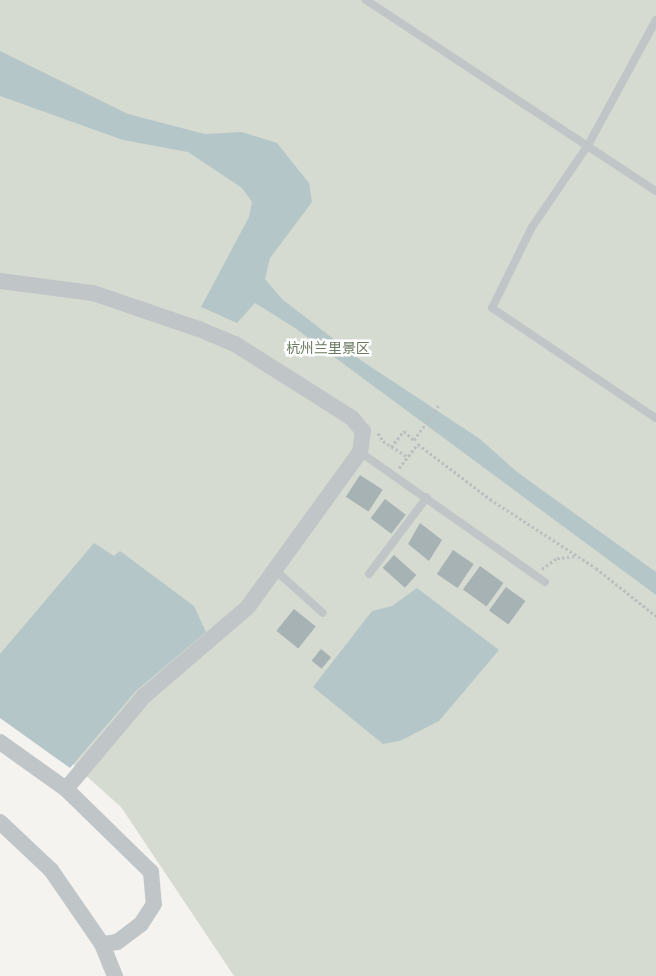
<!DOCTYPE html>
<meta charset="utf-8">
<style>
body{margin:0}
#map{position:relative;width:656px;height:976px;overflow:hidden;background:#f4f3ef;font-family:Rubik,"Noto Sans SC",sans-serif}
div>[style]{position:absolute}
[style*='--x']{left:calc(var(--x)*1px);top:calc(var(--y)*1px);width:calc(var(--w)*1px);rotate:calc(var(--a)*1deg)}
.green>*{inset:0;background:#d5dbd0}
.water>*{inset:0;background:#b5c6c8}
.building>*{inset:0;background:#a7b2b5;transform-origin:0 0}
.path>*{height:3px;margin-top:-1.5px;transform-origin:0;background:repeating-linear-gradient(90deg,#bcbec0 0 2.5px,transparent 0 5px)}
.lane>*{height:8px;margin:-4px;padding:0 4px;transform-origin:4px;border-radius:4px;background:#c0c5c8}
.street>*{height:16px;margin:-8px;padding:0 8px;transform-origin:8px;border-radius:8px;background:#c0c5c8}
span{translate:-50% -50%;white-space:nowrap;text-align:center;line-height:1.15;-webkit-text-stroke:5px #fff;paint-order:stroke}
.park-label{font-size:14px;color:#68795f}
</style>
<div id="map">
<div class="green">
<div style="clip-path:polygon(0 0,656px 0,656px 976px,234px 976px,121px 807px,0 699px)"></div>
</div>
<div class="water">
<div style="clip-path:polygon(0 51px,128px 114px,205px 134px,242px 132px,277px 143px,309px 183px,312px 202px,270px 258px,265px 279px,282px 299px,362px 361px,480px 439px,517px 472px,656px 572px,656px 595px,295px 328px,255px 303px,237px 323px,201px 307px,249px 217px,252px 202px,242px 188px,188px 152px,123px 140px,0 96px)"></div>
<div style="clip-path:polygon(94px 543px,114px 556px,120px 551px,194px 606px,206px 632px,136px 691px,70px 768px,0 718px,0 654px)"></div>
<div style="clip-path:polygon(417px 588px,499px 650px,439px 721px,400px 741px,383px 744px,313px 687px,372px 611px,392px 606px)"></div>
</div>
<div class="building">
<div style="left:360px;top:475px;width:27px;height:26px;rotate:33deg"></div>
<div style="left:385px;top:499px;width:26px;height:24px;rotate:37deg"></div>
<div style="clip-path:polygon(420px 523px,442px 540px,429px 561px,408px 544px)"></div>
<div style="left:453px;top:550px;width:25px;height:29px;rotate:34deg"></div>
<div style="left:394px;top:555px;width:30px;height:17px;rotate:42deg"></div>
<div style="left:480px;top:566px;width:29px;height:29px;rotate:36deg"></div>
<div style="left:506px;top:587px;width:24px;height:29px;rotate:36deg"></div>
<div style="left:294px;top:609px;width:28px;height:28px;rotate:39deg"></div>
<div style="left:321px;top:649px;width:13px;height:15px;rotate:39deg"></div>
</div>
<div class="path">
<div style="--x:378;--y:433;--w:9;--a:58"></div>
<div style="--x:383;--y:441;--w:30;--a:33"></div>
<div style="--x:414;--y:440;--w:42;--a:-54.8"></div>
<div style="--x:391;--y:447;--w:21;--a:-51"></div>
<div style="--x:404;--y:431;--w:15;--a:42"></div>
<div style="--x:399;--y:468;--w:31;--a:-52"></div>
<div style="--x:418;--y:444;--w:91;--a:37.4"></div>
<div style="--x:490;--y:499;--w:126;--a:33.1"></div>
<div style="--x:596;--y:568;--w:77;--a:38.7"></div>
<div style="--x:542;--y:569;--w:19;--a:-36"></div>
<div style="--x:557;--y:558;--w:20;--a:-6"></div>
</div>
<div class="lane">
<div style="--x:366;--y:0;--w:347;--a:33.4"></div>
<div style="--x:656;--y:20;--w:142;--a:118.5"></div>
<div style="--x:588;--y:145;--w:99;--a:124.3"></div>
<div style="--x:532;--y:227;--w:90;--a:116.3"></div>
<div style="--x:492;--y:308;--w:197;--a:33.9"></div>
<div style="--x:360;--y:452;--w:226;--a:35.1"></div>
<div style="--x:275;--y:570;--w:64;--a:41.9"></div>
<div style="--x:369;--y:574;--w:96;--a:-53"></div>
</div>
<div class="street">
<div style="--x:0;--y:281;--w:94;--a:7.4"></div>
<div style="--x:93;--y:293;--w:112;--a:18.8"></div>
<div style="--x:199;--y:329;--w:39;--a:23"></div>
<div style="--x:235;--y:344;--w:138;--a:32.3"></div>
<div style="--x:352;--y:418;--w:17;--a:50"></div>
<div style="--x:363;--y:431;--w:21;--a:98"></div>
<div style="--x:360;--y:452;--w:191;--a:125.9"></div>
<div style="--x:248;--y:607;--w:137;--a:139.4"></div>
<div style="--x:144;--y:696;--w:121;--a:130"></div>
<div style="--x:0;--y:742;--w:81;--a:35.5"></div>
<div style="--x:66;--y:789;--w:119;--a:44.3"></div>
<div style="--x:151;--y:872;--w:32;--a:85"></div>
<div style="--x:154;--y:904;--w:24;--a:123"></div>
<div style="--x:141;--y:924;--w:30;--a:143"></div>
<div style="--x:117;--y:942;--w:15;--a:172"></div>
<div style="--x:0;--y:822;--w:70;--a:43.3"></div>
<div style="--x:51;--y:870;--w:90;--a:55.4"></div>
<div style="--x:102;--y:944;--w:35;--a:68"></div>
</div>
<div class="park-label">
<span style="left:328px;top:349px">杭州兰里景区</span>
</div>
</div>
